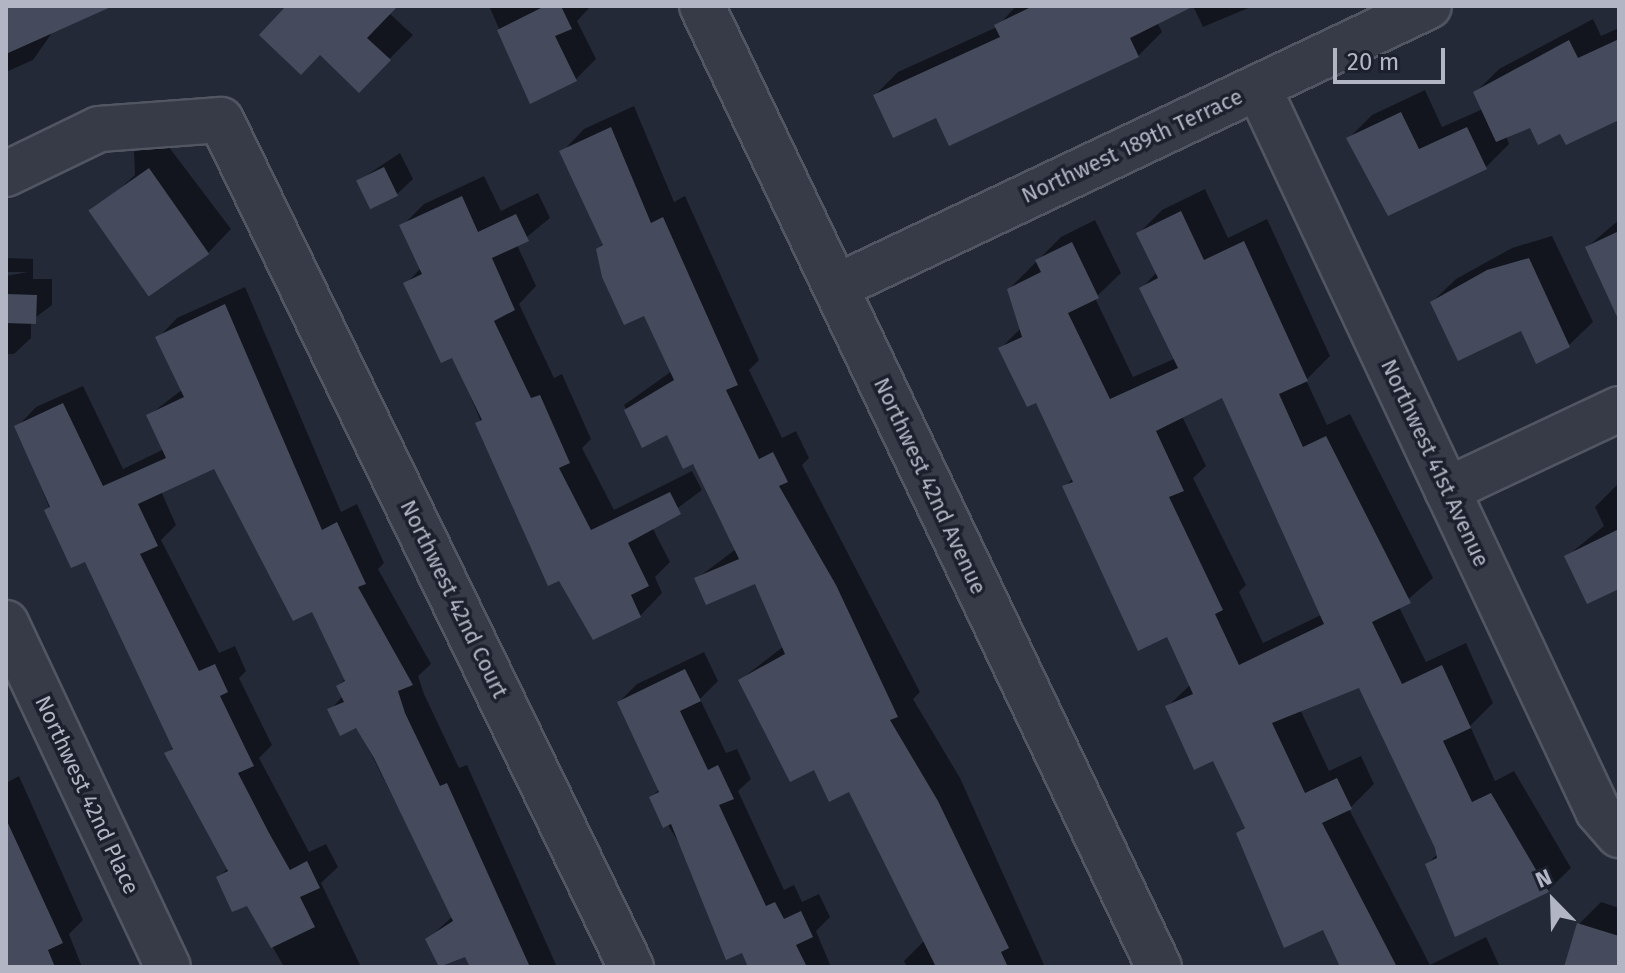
<!DOCTYPE html>
<style>
body{margin:0}
#map{position:relative;width:1625px;height:973px;overflow:hidden;background:#232937;font-family:"Fira Sans",sans-serif}
div>[style]{position:absolute}
[style*='--x']{left:calc(var(--x)*1px);top:calc(var(--y)*1px);width:calc(var(--w)*1px);rotate:calc(var(--a)*1deg)}
.shadow>*{inset:0;background:#0007}
.building>*{inset:0;background:#454b5c;transform-origin:0 0}
.roads{filter:drop-shadow(2px 0 #525663) drop-shadow(-2px 0 #525663) drop-shadow(0 2px #525663) drop-shadow(0 -2px #525663)}
.minor>*{height:44px;margin:-22px;padding:0 22px;transform-origin:22px;border-radius:22px;background:#373b48}
span{translate:-50% -50%;white-space:nowrap;text-align:center;line-height:1.15;-webkit-text-stroke:7px #1c202d;paint-order:stroke}
.street-label{font-size:22px;color:#b2b6c4}
.frame{position:absolute;inset:0;border:8px solid #b2b6c4;pointer-events:none}
.north{position:absolute;left:1513px;top:861px;width:80px;height:80px;-webkit-text-stroke:6px #1c202d;paint-order:stroke;rotate:337deg;font-size:22px;font-weight:700;line-height:32px;text-align:center;color:#b2b6c4}
.north::after{content:'';display:block;margin:auto;width:28px;height:36px;background:#b2b6c4;clip-path:polygon(50% 0,100% 100%,50% 72%,0 100%)}
.scale{position:absolute;left:1333px;top:48px;width:112px;height:36px;box-sizing:border-box;border:4px solid #b2b6c4;border-top:0;padding-left:10px;font-size:24px;line-height:28px;white-space:nowrap;color:#b2b6c4;-webkit-text-stroke:6px #1c202d;paint-order:stroke}
</style>
<div id="map">
<div class="shadow">
<div style="clip-path:polygon(6px 6px,88px 6px,54px 30px,33px 60px,6px 72px)"></div>
<div style="clip-path:polygon(289px 6px,396px 6px,389px 13px,413px 35px,359px 90px)"></div>
<div style="clip-path:polygon(489px 6px,591px 6px,577px 21px,596px 59px,576px 79px,531px 101px)"></div>
<div style="clip-path:polygon(1016px 6px,1189px 6px,1157px 22px,1162px 32px,1138px 56px,937px 116px,875px 95px,898px 72px,997px 27px)"></div>
<div style="clip-path:polygon(1193px 6px,1253px 6px,1203px 27px)"></div>
<div style="clip-path:polygon(1593px 19px,1601px 36px,1619px 28px,1619px 118px,1531px 125px,1506px 136px,1509px 144px,1486px 167px,1349px 138px,1372px 115px,1425px 90px,1442px 127px,1483px 109px,1475px 93px,1499px 69px)"></div>
<div style="clip-path:polygon(634px 106px,674px 202px,685px 196px,759px 360px,749px 370px,782px 438px,796px 431px,809px 458px,802px 465px,920px 692px,913px 699px,960px 778px,1045px 967px,907px 967px,904px 961px,925px 940px,850px 789px,815px 768px,740px 680px,784px 646px,756px 582px,696px 579px,736px 549px,694px 462px,668px 433px,643px 445px,624px 405px,672px 371px,645px 313px,598px 249px,604px 243px,562px 152px,584px 129px)"></div>
<div style="clip-path:polygon(156px 130px,231px 229px,208px 253px,93px 213px,135px 175px,134px 152px)"></div>
<div style="clip-path:polygon(400px 153px,413px 179px,396px 195px,358px 181px)"></div>
<div style="clip-path:polygon(484px 176px,501px 211px,538px 193px,550px 218px,517px 245px,536px 286px,519px 304px,554px 378px,562px 374px,591px 439px,582px 448px,614px 510px,692px 471px,702px 490px,652px 527px,670px 562px,655px 577px,662px 593px,640px 616px,560px 578px,549px 584px,453px 355px,406px 284px,421px 268px,402px 226px,424px 204px)"></div>
<div style="clip-path:polygon(evenodd,1205px 189px,1228px 238px,1267px 219px,1330px 356px,1306px 380px,1327px 425px,1350px 414px,1433px 578px,1399px 607px,1426px 662px,1466px 643px,1493px 703px,1470px 726px,1495px 781px,1514px 771px,1571px 868px,1547px 891px,1427px 865px,1438px 853px,1360px 685px,1300px 709px,1329px 771px,1361px 756px,1374px 784px,1349px 809px,1430px 965px,1486px 937px,1500px 967px,1342px 967px,1324px 927px,1238px 833px,1246px 826px,1214px 758px,1167px 707px,1191px 684px,1168px 635px,1065px 487px,1073px 478px,1037px 400px,1001px 348px,1021px 328px,1009px 289px,1061px 237px,1095px 220px,1121px 273px,1095px 298px,1133px 377px,1176px 358px,1142px 288px,1157px 272px,1139px 233px,1162px 210px,1205px 189px,1223px 396px,1321px 615px,1263px 643px,1239px 592px,1246px 585px,1193px 478px,1206px 466px,1182px 416px,1223px 396px)"></div>
<div style="clip-path:polygon(1619px 220px,1619px 287px,1587px 247px)"></div>
<div style="clip-path:polygon(1552px 236px,1593px 322px,1569px 345px,1537px 361px,1522px 329px,1432px 302px,1456px 279px,1512px 248px)"></div>
<div style="clip-path:polygon(6px 258px,33px 259px,33px 279px,52px 279px,52px 305px,31px 321px,31px 338px,14px 354px,6px 354px,6px 276px,28px 272px,6px 272px)"></div>
<div style="clip-path:polygon(245px 287px,341px 512px,357px 504px,384px 563px,378px 569px,431px 664px,418px 676px,424px 694px,459px 768px,467px 765px,557px 967px,472px 967px,466px 954px,441px 966px,428px 939px,453px 916px,357px 726px,330px 710px,343px 696px,338px 686px,346px 678px,313px 609px,215px 466px,161px 491px,176px 525px,161px 540px,219px 653px,235px 646px,246px 671px,239px 678px,272px 745px,259px 758px,309px 852px,326px 844px,338px 867px,321px 883px,361px 967px,284px 967px,248px 903px,218px 878px,228px 868px,166px 754px,174px 746px,86px 559px,72px 565px,17px 427px,36px 407px,83px 386px,123px 469px,164px 449px,148px 416px,183px 389px,158px 338px,177px 318px)"></div>
<div style="clip-path:polygon(1619px 483px,1619px 587px,1567px 556px,1604px 526px,1595px 507px)"></div>
<div style="clip-path:polygon(704px 652px,718px 681px,700px 699px,726px 753px,737px 749px,751px 779px,738px 791px,784px 890px,794px 885px,802px 902px,819px 894px,830px 917px,816px 931px,831px 967px,754px 967px,651px 797px,660px 789px,619px 702px,637px 684px)"></div>
<div style="clip-path:polygon(19px 776px,83px 920px,69px 934px,82px 967px,6px 967px,6px 783px)"></div>
<div style="clip-path:polygon(1601px 902px,1619px 908px,1619px 967px,1566px 967px,1579px 924px)"></div>
</div>
<div class="building">
<div style="clip-path:polygon(6px 6px,113px 6px,6px 54px)"></div>
<div style="clip-path:polygon(286px 6px,398px 6px,367px 38px,391px 60px,359px 93px,320px 55px,301px 75px,259px 35px)"></div>
<div style="clip-path:polygon(545px 6px,561px 6px,572px 29px,555px 36px,577px 81px,530px 104px,497px 30px)"></div>
<div style="clip-path:polygon(1033px 6px,1194px 6px,1130px 38px,1139px 57px,949px 146px,936px 118px,893px 138px,873px 95px,1000px 37px,994px 25px)"></div>
<div style="clip-path:polygon(1619px 39px,1619px 120px,1566px 145px,1560px 134px,1538px 145px,1530px 128px,1496px 142px,1473px 92px,1569px 40px,1578px 58px)"></div>
<div style="clip-path:polygon(1401px 112px,1419px 149px,1467px 127px,1487px 169px,1388px 216px,1346px 138px)"></div>
<div style="clip-path:polygon(611px 127px,651px 223px,663px 217px,738px 385px,726px 390px,759px 459px,773px 452px,788px 482px,779px 486px,836px 585px,898px 717px,890px 720px,938px 801px,1009px 948px,1001px 952px,1008px 967px,936px 967px,849px 792px,829px 802px,814px 770px,790px 782px,738px 680px,785px 654px,755px 584px,706px 605px,694px 578px,739px 559px,693px 464px,683px 469px,667px 435px,642px 448px,624px 410px,674px 380px,644px 316px,624px 325px,602px 277px,596px 249px,603px 245px,559px 151px)"></div>
<div style="left:384px;top:167px;width:32px;height:31px;rotate:64deg"></div>
<div style="left:149px;top:168px;width:105px;height:74px;rotate:55deg"></div>
<div style="clip-path:polygon(462px 196px,478px 232px,516px 214px,529px 241px,492px 258px,515px 310px,494px 321px,531px 398px,540px 395px,570px 463px,559px 468px,591px 530px,670px 492px,681px 514px,628px 543px,649px 586px,631px 595px,641px 617px,593px 640px,559px 581px,548px 586px,475px 423px,482px 420px,452px 358px,441px 363px,403px 283px,422px 274px,399px 225px)"></div>
<div style="clip-path:polygon(evenodd,1181px 211px,1204px 260px,1244px 241px,1308px 381px,1279px 394px,1303px 447px,1326px 436px,1411px 603px,1372px 622px,1402px 684px,1442px 665px,1471px 728px,1443px 741px,1472px 802px,1491px 793px,1549px 892px,1455px 937px,1425px 864px,1437px 858px,1435px 848px,1359px 688px,1272px 723px,1305px 793px,1337px 778px,1352px 809px,1322px 823px,1397px 967px,1340px 967px,1323px 930px,1284px 948px,1236px 833px,1245px 828px,1213px 761px,1194px 770px,1165px 706px,1193px 694px,1167px 637px,1138px 651px,1062px 486px,1073px 482px,1036px 403px,1027px 407px,998px 348px,1022px 337px,1007px 289px,1041px 272px,1035px 260px,1072px 242px,1099px 298px,1068px 313px,1110px 399px,1178px 368px,1139px 288px,1158px 278px,1136px 233px,1181px 211px,1222px 398px,1324px 624px,1239px 665px,1215px 614px,1223px 610px,1169px 497px,1184px 491px,1156px 431px,1222px 398px)"></div>
<div style="clip-path:polygon(1619px 231px,1619px 321px,1585px 247px)"></div>
<div style="clip-path:polygon(1529px 258px,1570px 347px,1536px 364px,1521px 331px,1458px 361px,1430px 302px,1487px 270px)"></div>
<div style="left:6px;top:294px;width:31px;height:29px;rotate:2deg"></div>
<div style="clip-path:polygon(225px 304px,322px 530px,337px 522px,366px 584px,358px 587px,413px 685px,398px 691px,405px 713px,440px 786px,447px 783px,530px 967px,470px 967px,465px 957px,439px 967px,425px 939px,453px 921px,374px 758px,356px 728px,340px 736px,327px 709px,344px 702px,336px 686px,345px 681px,312px 612px,293px 621px,214px 469px,138px 504px,158px 546px,140px 554px,199px 671px,215px 664px,228px 692px,220px 696px,254px 766px,238px 773px,269px 833px,290px 870px,307px 861px,320px 888px,300px 897px,315px 927px,271px 948px,247px 906px,232px 912px,216px 877px,228px 871px,164px 753px,173px 749px,85px 562px,71px 568px,44px 510px,50px 507px,14px 426px,63px 403px,103px 486px,166px 458px,146px 415px,184px 397px,155px 337px)"></div>
<div style="clip-path:polygon(1619px 529px,1619px 589px,1587px 604px,1564px 556px)"></div>
<div style="clip-path:polygon(685px 669px,701px 701px,680px 711px,708px 770px,718px 765px,734px 799px,719px 805px,766px 906px,775px 902px,784px 919px,801px 911px,813px 937px,796px 945px,807px 967px,748px 967px,742px 953px,726px 960px,671px 824px,663px 828px,649px 797px,659px 792px,617px 702px)"></div>
<div style="clip-path:polygon(6px 819px,63px 943px,48px 950px,55px 967px,6px 967px)"></div>
<div style="clip-path:polygon(1577px 923px,1619px 936px,1619px 967px,1564px 967px)"></div>
</div>
<div class="roads">
<div class="minor">
<div style="--x:702;--y:6;--w:1064;--a:64.57"></div>
<div style="--x:1258;--y:87;--w:800;--a:64.84"></div>
<div style="--x:1598;--y:811;--w:32;--a:49"></div>
<div style="--x:6;--y:174;--w:103;--a:-25.8"></div>
<div style="--x:99;--y:129;--w:122;--a:-4.2"></div>
<div style="--x:221;--y:120;--w:941;--a:64.17"></div>
<div style="--x:836;--y:287;--w:656;--a:-25.35"></div>
<div style="--x:1447;--y:490;--w:190;--a:-25.2"></div>
<div style="--x:6;--y:623;--w:380;--a:64.8"></div>
</div>
</div>
<div class="street-label">
<span style="left:1132px;top:146px;rotate:-25deg">Northwest 189th Terrace</span>
<span style="left:1435px;top:463px;rotate:65deg">Northwest 41st Avenue</span>
<span style="left:930px;top:486px;rotate:65deg">Northwest 42nd Avenue</span>
<span style="left:454px;top:599px;rotate:64deg">Northwest 42nd Court</span>
<span style="left:87px;top:795px;rotate:65deg">Northwest 42nd Place</span>
</div>
<div class="frame"></div>
<div class="north">N</div>
<div class="scale">20 m</div>
</div>
